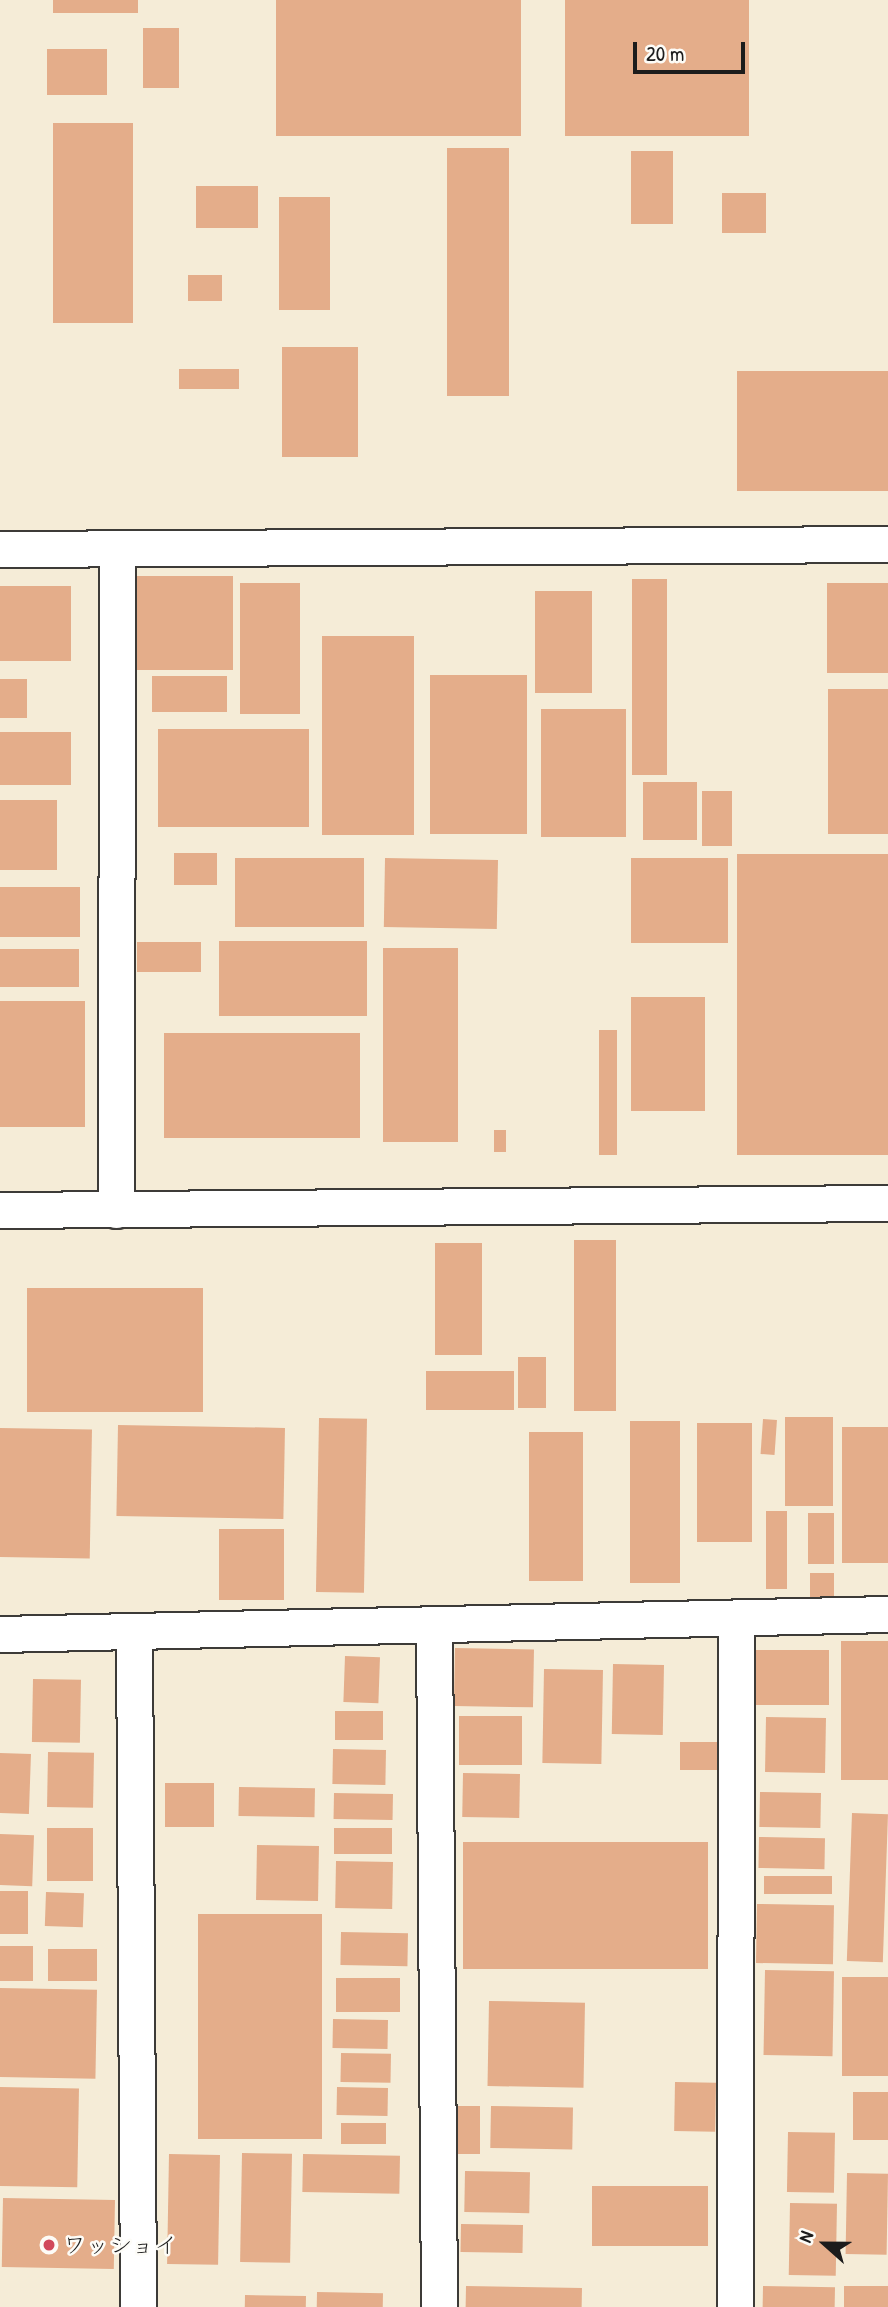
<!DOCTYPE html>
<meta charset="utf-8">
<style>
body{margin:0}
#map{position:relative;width:888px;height:2307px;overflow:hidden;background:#f5ecd7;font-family:"Patrick Hand","Klee One",sans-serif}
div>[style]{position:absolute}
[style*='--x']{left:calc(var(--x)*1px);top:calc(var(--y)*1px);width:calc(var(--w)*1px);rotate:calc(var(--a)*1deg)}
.building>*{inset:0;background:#e4ad8a;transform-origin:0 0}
.roads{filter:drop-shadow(2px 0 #3d3b38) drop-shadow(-2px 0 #3d3b38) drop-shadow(0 2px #3d3b38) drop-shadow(0 -2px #3d3b38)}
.street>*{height:35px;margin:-17.5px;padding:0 17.5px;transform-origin:17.5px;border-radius:17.5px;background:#fff}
.dots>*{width:19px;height:19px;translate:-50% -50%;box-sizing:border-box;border:4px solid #fdfcf7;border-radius:50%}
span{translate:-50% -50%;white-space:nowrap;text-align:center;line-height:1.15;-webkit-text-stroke:5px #fdfcf7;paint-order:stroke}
.poi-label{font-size:23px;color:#1c1c1c}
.left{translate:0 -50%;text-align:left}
.north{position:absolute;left:790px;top:2209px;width:70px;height:70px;-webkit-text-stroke:5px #fdfcf7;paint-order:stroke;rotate:291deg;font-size:19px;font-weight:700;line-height:28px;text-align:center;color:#1c1c1c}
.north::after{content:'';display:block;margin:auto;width:24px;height:32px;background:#1c1c1c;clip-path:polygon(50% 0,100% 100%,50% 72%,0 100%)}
.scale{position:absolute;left:633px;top:42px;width:112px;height:32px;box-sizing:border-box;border:4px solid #1c1c1c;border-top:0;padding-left:9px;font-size:21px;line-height:24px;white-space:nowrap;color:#1c1c1c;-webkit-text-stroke:5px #fdfcf7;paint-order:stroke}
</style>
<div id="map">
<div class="building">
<div style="left:53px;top:0;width:85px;height:13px"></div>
<div style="left:276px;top:0;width:245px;height:136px"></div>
<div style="left:565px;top:0;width:184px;height:136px"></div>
<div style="left:179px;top:28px;width:60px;height:36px;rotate:90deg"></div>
<div style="left:107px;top:49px;width:46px;height:60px;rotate:90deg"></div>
<div style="left:133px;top:123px;width:200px;height:80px;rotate:90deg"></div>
<div style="left:447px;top:148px;width:62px;height:248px"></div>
<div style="left:631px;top:151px;width:42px;height:73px"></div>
<div style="left:196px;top:186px;width:62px;height:42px"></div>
<div style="left:722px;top:193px;width:44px;height:40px"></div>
<div style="left:279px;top:197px;width:51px;height:113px"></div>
<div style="left:188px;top:275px;width:34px;height:26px"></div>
<div style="left:358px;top:347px;width:110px;height:76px;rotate:90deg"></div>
<div style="left:179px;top:369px;width:60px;height:20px"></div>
<div style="left:737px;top:371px;width:151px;height:120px"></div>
<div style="left:137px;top:576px;width:96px;height:94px"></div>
<div style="left:632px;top:579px;width:35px;height:196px"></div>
<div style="left:300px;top:583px;width:131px;height:60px;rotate:90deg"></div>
<div style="left:827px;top:583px;width:61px;height:90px"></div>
<div style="left:71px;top:586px;width:75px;height:71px;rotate:90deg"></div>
<div style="left:535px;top:591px;width:57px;height:102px"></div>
<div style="left:414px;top:636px;width:199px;height:92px;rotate:90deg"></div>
<div style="left:527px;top:675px;width:159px;height:97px;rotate:90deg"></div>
<div style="left:152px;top:676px;width:75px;height:36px"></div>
<div style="left:0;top:679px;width:27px;height:39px"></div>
<div style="left:828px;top:689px;width:60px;height:145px"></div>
<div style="left:541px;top:709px;width:85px;height:128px"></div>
<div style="left:309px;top:729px;width:98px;height:151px;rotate:90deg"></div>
<div style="left:71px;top:732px;width:53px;height:71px;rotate:90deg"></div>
<div style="left:643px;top:782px;width:54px;height:58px"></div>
<div style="left:702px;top:791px;width:30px;height:55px"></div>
<div style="left:0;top:800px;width:57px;height:70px"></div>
<div style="left:174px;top:853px;width:43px;height:32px"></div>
<div style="left:737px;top:854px;width:151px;height:301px"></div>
<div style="left:364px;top:858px;width:69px;height:129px;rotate:90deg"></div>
<div style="left:631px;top:858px;width:97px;height:85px"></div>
<div style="left:498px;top:860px;width:69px;height:113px;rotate:91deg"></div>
<div style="left:0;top:887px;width:80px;height:50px"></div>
<div style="left:219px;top:941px;width:148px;height:75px"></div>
<div style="left:137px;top:942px;width:64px;height:30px"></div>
<div style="left:458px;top:948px;width:194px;height:75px;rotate:90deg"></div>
<div style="left:0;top:949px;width:79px;height:38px"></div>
<div style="left:631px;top:997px;width:74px;height:114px"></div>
<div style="left:0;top:1001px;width:85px;height:126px"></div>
<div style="left:599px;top:1030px;width:18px;height:125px"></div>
<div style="left:360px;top:1033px;width:105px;height:196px;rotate:90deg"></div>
<div style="left:494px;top:1130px;width:12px;height:22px"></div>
<div style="left:574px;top:1240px;width:42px;height:171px"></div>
<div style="left:482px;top:1243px;width:112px;height:47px;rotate:90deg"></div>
<div style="left:203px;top:1288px;width:124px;height:176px;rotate:90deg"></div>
<div style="left:518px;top:1357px;width:28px;height:51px"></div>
<div style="left:426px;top:1371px;width:88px;height:39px"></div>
<div style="left:785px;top:1417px;width:48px;height:89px"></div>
<div style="left:319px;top:1418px;width:48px;height:174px;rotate:1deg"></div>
<div style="left:763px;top:1419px;width:14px;height:35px;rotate:4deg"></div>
<div style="left:630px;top:1421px;width:50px;height:162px"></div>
<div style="left:697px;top:1423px;width:55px;height:119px"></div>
<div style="left:118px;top:1425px;width:167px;height:91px;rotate:1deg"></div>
<div style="left:842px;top:1427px;width:46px;height:136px"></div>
<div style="left:0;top:1428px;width:92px;height:129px;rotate:1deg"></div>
<div style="left:529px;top:1432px;width:54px;height:149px"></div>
<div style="left:766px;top:1511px;width:21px;height:78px"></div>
<div style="left:834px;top:1513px;width:51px;height:26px;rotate:90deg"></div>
<div style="left:219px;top:1529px;width:65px;height:71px"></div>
<div style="left:810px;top:1573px;width:24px;height:26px"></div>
<div style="left:841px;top:1641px;width:47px;height:139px"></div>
<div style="left:455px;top:1648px;width:79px;height:58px;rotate:1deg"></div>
<div style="left:755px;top:1650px;width:74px;height:55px"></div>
<div style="left:345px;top:1656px;width:35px;height:46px;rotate:2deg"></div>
<div style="left:613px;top:1664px;width:51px;height:70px;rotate:1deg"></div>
<div style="left:544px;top:1669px;width:59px;height:94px;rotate:1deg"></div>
<div style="left:33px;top:1679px;width:48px;height:63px;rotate:1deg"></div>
<div style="left:335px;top:1711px;width:48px;height:29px"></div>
<div style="left:459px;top:1716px;width:63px;height:49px"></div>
<div style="left:766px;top:1717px;width:60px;height:55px;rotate:1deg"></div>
<div style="left:680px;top:1742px;width:39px;height:28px"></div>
<div style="left:333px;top:1749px;width:53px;height:35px;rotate:1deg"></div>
<div style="left:48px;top:1752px;width:46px;height:55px;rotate:1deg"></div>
<div style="left:0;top:1753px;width:31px;height:60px;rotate:2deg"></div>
<div style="left:463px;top:1773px;width:57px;height:44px;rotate:1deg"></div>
<div style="left:165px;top:1783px;width:49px;height:44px"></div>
<div style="left:239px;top:1787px;width:76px;height:29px;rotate:1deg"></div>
<div style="left:760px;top:1792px;width:61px;height:35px;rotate:1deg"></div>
<div style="left:334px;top:1793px;width:59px;height:26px;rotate:1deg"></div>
<div style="left:852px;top:1813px;width:36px;height:148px;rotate:2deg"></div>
<div style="left:47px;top:1828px;width:46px;height:53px"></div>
<div style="left:334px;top:1828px;width:58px;height:26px"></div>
<div style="left:0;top:1834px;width:34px;height:51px;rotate:2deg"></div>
<div style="left:759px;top:1837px;width:66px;height:31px;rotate:1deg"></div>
<div style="left:463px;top:1842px;width:245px;height:127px"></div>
<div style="left:257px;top:1845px;width:62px;height:55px;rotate:1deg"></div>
<div style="left:336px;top:1861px;width:57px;height:47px;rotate:1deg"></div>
<div style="left:764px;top:1876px;width:68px;height:18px"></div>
<div style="left:0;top:1891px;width:28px;height:43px"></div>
<div style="left:46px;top:1892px;width:38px;height:34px;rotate:2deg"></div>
<div style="left:757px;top:1904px;width:77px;height:59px;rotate:1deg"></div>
<div style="left:198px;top:1914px;width:124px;height:225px"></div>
<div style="left:341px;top:1932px;width:67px;height:33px;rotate:1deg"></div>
<div style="left:0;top:1946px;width:33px;height:35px"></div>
<div style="left:48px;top:1949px;width:49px;height:32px"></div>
<div style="left:765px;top:1970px;width:69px;height:85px;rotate:1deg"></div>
<div style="left:842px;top:1977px;width:46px;height:99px"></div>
<div style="left:336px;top:1978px;width:64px;height:34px"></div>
<div style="left:0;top:1988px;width:97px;height:89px;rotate:1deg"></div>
<div style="left:489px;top:2001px;width:96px;height:85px;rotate:1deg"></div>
<div style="left:333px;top:2019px;width:55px;height:29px;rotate:1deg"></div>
<div style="left:341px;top:2053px;width:50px;height:29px;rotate:1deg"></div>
<div style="left:675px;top:2082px;width:41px;height:49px;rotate:1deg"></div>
<div style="left:0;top:2087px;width:79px;height:99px;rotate:1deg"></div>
<div style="left:337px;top:2087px;width:51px;height:28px;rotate:1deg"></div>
<div style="left:853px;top:2092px;width:35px;height:48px"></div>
<div style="left:454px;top:2106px;width:26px;height:48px"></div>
<div style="left:491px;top:2106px;width:82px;height:42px;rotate:1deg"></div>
<div style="left:341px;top:2123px;width:45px;height:21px"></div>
<div style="left:788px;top:2132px;width:47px;height:60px;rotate:1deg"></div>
<div style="left:242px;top:2153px;width:50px;height:109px;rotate:1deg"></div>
<div style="left:169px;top:2154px;width:51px;height:110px;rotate:1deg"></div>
<div style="left:303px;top:2154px;width:97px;height:38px;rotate:1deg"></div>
<div style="left:465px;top:2171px;width:65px;height:41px;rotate:1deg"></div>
<div style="left:847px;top:2173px;width:41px;height:81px;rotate:1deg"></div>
<div style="left:592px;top:2186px;width:116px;height:60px"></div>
<div style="left:3px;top:2198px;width:112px;height:69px;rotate:1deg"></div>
<div style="left:790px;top:2203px;width:47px;height:72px;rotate:1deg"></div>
<div style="left:461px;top:2224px;width:62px;height:28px;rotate:1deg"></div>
<div style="left:466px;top:2286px;width:116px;height:21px;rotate:1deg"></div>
<div style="left:763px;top:2286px;width:72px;height:21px;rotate:1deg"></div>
<div style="left:844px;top:2286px;width:44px;height:21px"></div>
<div style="left:317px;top:2292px;width:66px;height:15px;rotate:1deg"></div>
<div style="left:245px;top:2295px;width:61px;height:12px;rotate:1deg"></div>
</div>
<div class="roads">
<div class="street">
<div style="--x:0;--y:549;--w:888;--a:-0.32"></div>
<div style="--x:0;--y:1210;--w:888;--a:-0.45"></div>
<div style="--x:116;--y:1210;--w:661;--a:-89.91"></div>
<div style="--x:434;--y:1625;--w:682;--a:89.58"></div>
<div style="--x:134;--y:1631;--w:676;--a:89.66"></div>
<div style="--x:0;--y:1634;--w:888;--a:-1.29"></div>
<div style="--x:735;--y:2307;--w:689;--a:-89.92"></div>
</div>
</div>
<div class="dots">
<div style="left:49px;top:2245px;background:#d1495b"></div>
</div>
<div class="poi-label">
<span class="left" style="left:63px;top:2245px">ワッショイ</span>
</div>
<div class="north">N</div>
<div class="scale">20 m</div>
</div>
